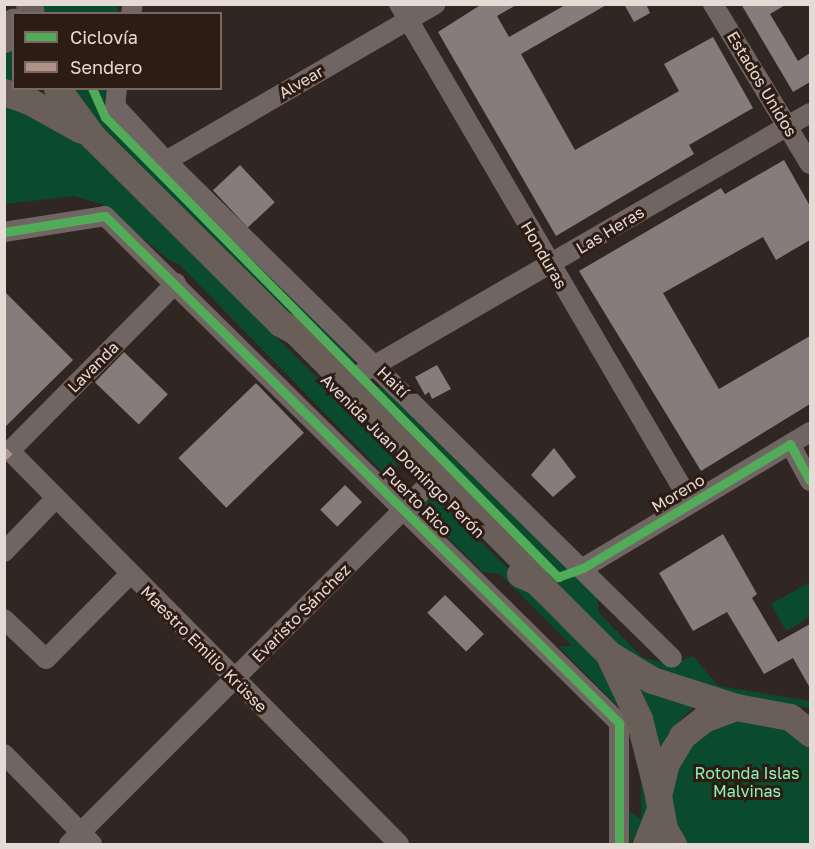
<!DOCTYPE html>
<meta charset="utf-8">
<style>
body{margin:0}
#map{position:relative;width:815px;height:849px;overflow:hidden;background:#312722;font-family:"Golos Text",sans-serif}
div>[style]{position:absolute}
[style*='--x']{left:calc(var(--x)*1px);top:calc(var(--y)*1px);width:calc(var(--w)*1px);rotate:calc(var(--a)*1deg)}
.green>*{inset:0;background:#0b4b2d;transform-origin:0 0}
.building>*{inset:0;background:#867c7c;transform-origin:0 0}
.minor>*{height:20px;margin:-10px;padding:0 10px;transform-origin:10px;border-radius:10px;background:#706562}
.secondary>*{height:27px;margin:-13.5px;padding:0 13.5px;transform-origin:13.5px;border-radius:13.5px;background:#6a5e59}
.trunk>*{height:32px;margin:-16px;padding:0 16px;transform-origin:16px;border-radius:16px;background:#70645e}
.quiet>*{height:8px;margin-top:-4px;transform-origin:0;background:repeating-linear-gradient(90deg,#af9288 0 15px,transparent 0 23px)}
.cycleway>*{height:9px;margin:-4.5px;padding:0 4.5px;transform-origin:4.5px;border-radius:4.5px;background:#51ab58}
span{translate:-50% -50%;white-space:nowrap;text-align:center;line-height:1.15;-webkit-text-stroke:6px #2d1c13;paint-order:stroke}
.street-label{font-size:16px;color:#e6dad4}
.park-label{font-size:16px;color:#8ef3b8}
.frame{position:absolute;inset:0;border:6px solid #e6dad4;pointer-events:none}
.legend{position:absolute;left:12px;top:12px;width:210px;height:78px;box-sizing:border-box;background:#2d1c13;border:2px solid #776860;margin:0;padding:8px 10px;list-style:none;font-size:18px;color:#e6dad4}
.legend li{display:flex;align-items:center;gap:12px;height:30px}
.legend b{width:30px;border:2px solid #776860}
</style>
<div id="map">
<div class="green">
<div style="left:41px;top:5px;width:76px;height:8px"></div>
<div style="clip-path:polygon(13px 44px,13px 85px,5px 81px,5px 54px)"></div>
<div style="clip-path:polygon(69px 89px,106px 89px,105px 106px,355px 361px,351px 368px,343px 368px,112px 143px)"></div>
<div style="clip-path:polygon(4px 105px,61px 129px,86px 148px,387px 447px,397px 464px,395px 474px,388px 478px,180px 265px,168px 259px,101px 204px,74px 196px,5px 204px)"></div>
<div style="clip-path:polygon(381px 386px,389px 389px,597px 596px,599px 613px,642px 657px,670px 665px,693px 656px,718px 686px,810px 701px,810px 708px,680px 684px,614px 648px,371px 398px,373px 389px)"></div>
<div style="clip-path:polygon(430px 497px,438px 500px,607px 665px,633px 719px,644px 753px,651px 788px,643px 823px,630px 844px,629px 811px,641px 819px,641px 749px,630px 740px,630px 719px,558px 646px,572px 646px,500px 574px,483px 572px,424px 514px,424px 499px)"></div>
<div style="clip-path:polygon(810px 582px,810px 617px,786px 631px,771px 604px)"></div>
<div style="clip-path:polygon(627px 673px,695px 706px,670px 730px,661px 749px,656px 750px)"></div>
<div style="clip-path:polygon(735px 721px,785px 727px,810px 748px,810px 844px,685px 844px,674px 823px,670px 796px,676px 769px,690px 746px,712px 729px)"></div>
</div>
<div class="building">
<div style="clip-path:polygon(482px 4px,518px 4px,497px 16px,509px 37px,567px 4px,608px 4px,521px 54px,575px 150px,679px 91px,664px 64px,713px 37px,753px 108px,689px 145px,694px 154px,556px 236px,438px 32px)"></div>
<div style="clip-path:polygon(624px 4px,646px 4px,650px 13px,634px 22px)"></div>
<div style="clip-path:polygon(741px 4px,787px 4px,770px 14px,798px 61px,810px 53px,810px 82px,793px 92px)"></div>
<div style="clip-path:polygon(784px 160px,810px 206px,810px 240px,776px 260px,763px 237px,663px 293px,719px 389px,810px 336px,810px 404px,701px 471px,579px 271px,721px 188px,725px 194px)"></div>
<div style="left:240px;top:165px;width:51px;height:37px;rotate:47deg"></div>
<div style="clip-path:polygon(4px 291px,73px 360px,4px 428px)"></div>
<div style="left:124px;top:352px;width:61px;height:42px;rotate:44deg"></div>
<div style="clip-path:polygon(437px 365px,451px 389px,432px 399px,429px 392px,425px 395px,415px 377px)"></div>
<div style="left:256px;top:383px;width:69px;height:108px;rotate:46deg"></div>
<div style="clip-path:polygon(554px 448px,576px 477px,553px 497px,531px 475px)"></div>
<div style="left:345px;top:485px;width:24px;height:35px;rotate:45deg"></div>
<div style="clip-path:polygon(723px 534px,757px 594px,752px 598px,778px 642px,810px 624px,810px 688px,793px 658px,764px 674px,727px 612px,693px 631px,659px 573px)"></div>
<div style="left:445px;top:595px;width:55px;height:25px;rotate:45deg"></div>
</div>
<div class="minor">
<div style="--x:399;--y:4;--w:578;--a:59.67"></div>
<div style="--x:713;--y:4;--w:187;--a:58.8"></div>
<div style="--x:131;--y:14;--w:10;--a:-79"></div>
<div style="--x:117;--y:88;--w:18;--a:96"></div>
<div style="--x:115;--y:106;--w:75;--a:47.2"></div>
<div style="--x:166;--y:161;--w:709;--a:44.49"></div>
<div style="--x:166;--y:161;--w:312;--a:-30.2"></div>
<div style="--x:4;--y:232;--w:102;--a:-9"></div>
<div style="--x:105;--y:216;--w:561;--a:44.57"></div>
<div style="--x:505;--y:610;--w:161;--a:44.7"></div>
<div style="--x:619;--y:723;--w:121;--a:90"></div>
<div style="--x:176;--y:283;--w:236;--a:134.7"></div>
<div style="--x:10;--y:451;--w:553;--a:45.29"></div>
<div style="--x:346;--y:382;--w:536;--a:-30.1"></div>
<div style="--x:790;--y:444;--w:42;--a:61.6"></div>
<div style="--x:4;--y:552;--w:72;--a:-46.1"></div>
<div style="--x:583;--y:568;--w:265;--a:-30.9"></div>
<div style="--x:4;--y:619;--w:58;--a:43.6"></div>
<div style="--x:46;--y:659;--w:118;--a:-45.3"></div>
<div style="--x:4;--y:754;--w:126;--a:45.6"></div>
<div style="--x:69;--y:844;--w:511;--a:-45"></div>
</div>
<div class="secondary">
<div style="--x:29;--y:4;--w:10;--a:79"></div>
<div style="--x:57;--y:88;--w:61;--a:53.7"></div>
<div style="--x:93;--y:137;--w:264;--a:44.8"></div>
<div style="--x:280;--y:323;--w:17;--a:28"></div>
<div style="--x:295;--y:331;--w:332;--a:45.1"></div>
<div style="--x:529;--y:566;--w:17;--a:65"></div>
<div style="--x:4;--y:92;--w:29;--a:20"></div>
<div style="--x:31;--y:102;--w:57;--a:29.2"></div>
<div style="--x:520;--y:574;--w:17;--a:24"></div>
<div style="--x:536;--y:581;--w:103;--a:45"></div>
<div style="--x:609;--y:654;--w:50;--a:31.2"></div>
<div style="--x:652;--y:680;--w:88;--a:17.8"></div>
<div style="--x:609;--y:655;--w:71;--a:64.9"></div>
<div style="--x:639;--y:719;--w:73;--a:75.8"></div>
<div style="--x:646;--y:844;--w:35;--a:-68"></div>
<div style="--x:673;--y:844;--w:17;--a:-121"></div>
<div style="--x:664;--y:829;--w:35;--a:-100"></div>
<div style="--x:658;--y:795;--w:33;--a:-76"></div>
<div style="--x:666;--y:763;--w:31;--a:-59"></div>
<div style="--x:682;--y:736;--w:28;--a:-38"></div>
<div style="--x:704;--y:719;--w:34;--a:-21"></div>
<div style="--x:736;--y:707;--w:55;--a:10.5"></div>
<div style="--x:790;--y:717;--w:26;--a:39"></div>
</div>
<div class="trunk">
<div style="--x:4;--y:37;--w:16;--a:-50"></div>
</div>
<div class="quiet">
<div style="--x:4;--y:457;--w:8;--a:-45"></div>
</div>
<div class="cycleway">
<div style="--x:92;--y:88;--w:32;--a:66"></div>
<div style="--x:105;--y:117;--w:646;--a:45.44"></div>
<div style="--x:558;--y:577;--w:27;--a:-20"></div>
<div style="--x:583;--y:568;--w:241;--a:-30.9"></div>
<div style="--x:790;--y:444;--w:42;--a:61.6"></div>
<div style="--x:4;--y:232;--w:102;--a:-9"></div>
<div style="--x:105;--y:216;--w:561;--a:44.57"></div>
<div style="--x:505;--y:610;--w:161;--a:44.7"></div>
<div style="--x:619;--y:723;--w:121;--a:90"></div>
</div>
<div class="street-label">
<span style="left:301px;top:82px;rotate:-30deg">Alvear</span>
<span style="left:762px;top:84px;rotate:59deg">Estados Unidos</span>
<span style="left:610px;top:230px;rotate:-31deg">Las Heras</span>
<span style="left:544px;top:255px;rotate:60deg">Honduras</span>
<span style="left:93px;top:367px;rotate:-45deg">Lavanda</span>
<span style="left:393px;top:382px;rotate:44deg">Haití</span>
<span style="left:403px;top:456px;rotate:45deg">Avenida Juan Domingo Perón</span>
<span style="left:678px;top:493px;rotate:-31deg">Moreno</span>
<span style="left:417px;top:501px;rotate:45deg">Puerto Rico</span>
<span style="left:301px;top:613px;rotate:-45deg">Evaristo Sánchez</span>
<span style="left:204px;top:649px;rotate:45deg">Maestro Emilio Krüsse</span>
</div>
<div class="park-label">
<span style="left:747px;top:782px">Rotonda Islas<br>Malvinas</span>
</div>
<div class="frame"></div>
<ul class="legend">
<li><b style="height:8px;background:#51ab58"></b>Ciclovía</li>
<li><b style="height:8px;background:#af9288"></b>Sendero</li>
</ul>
</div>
